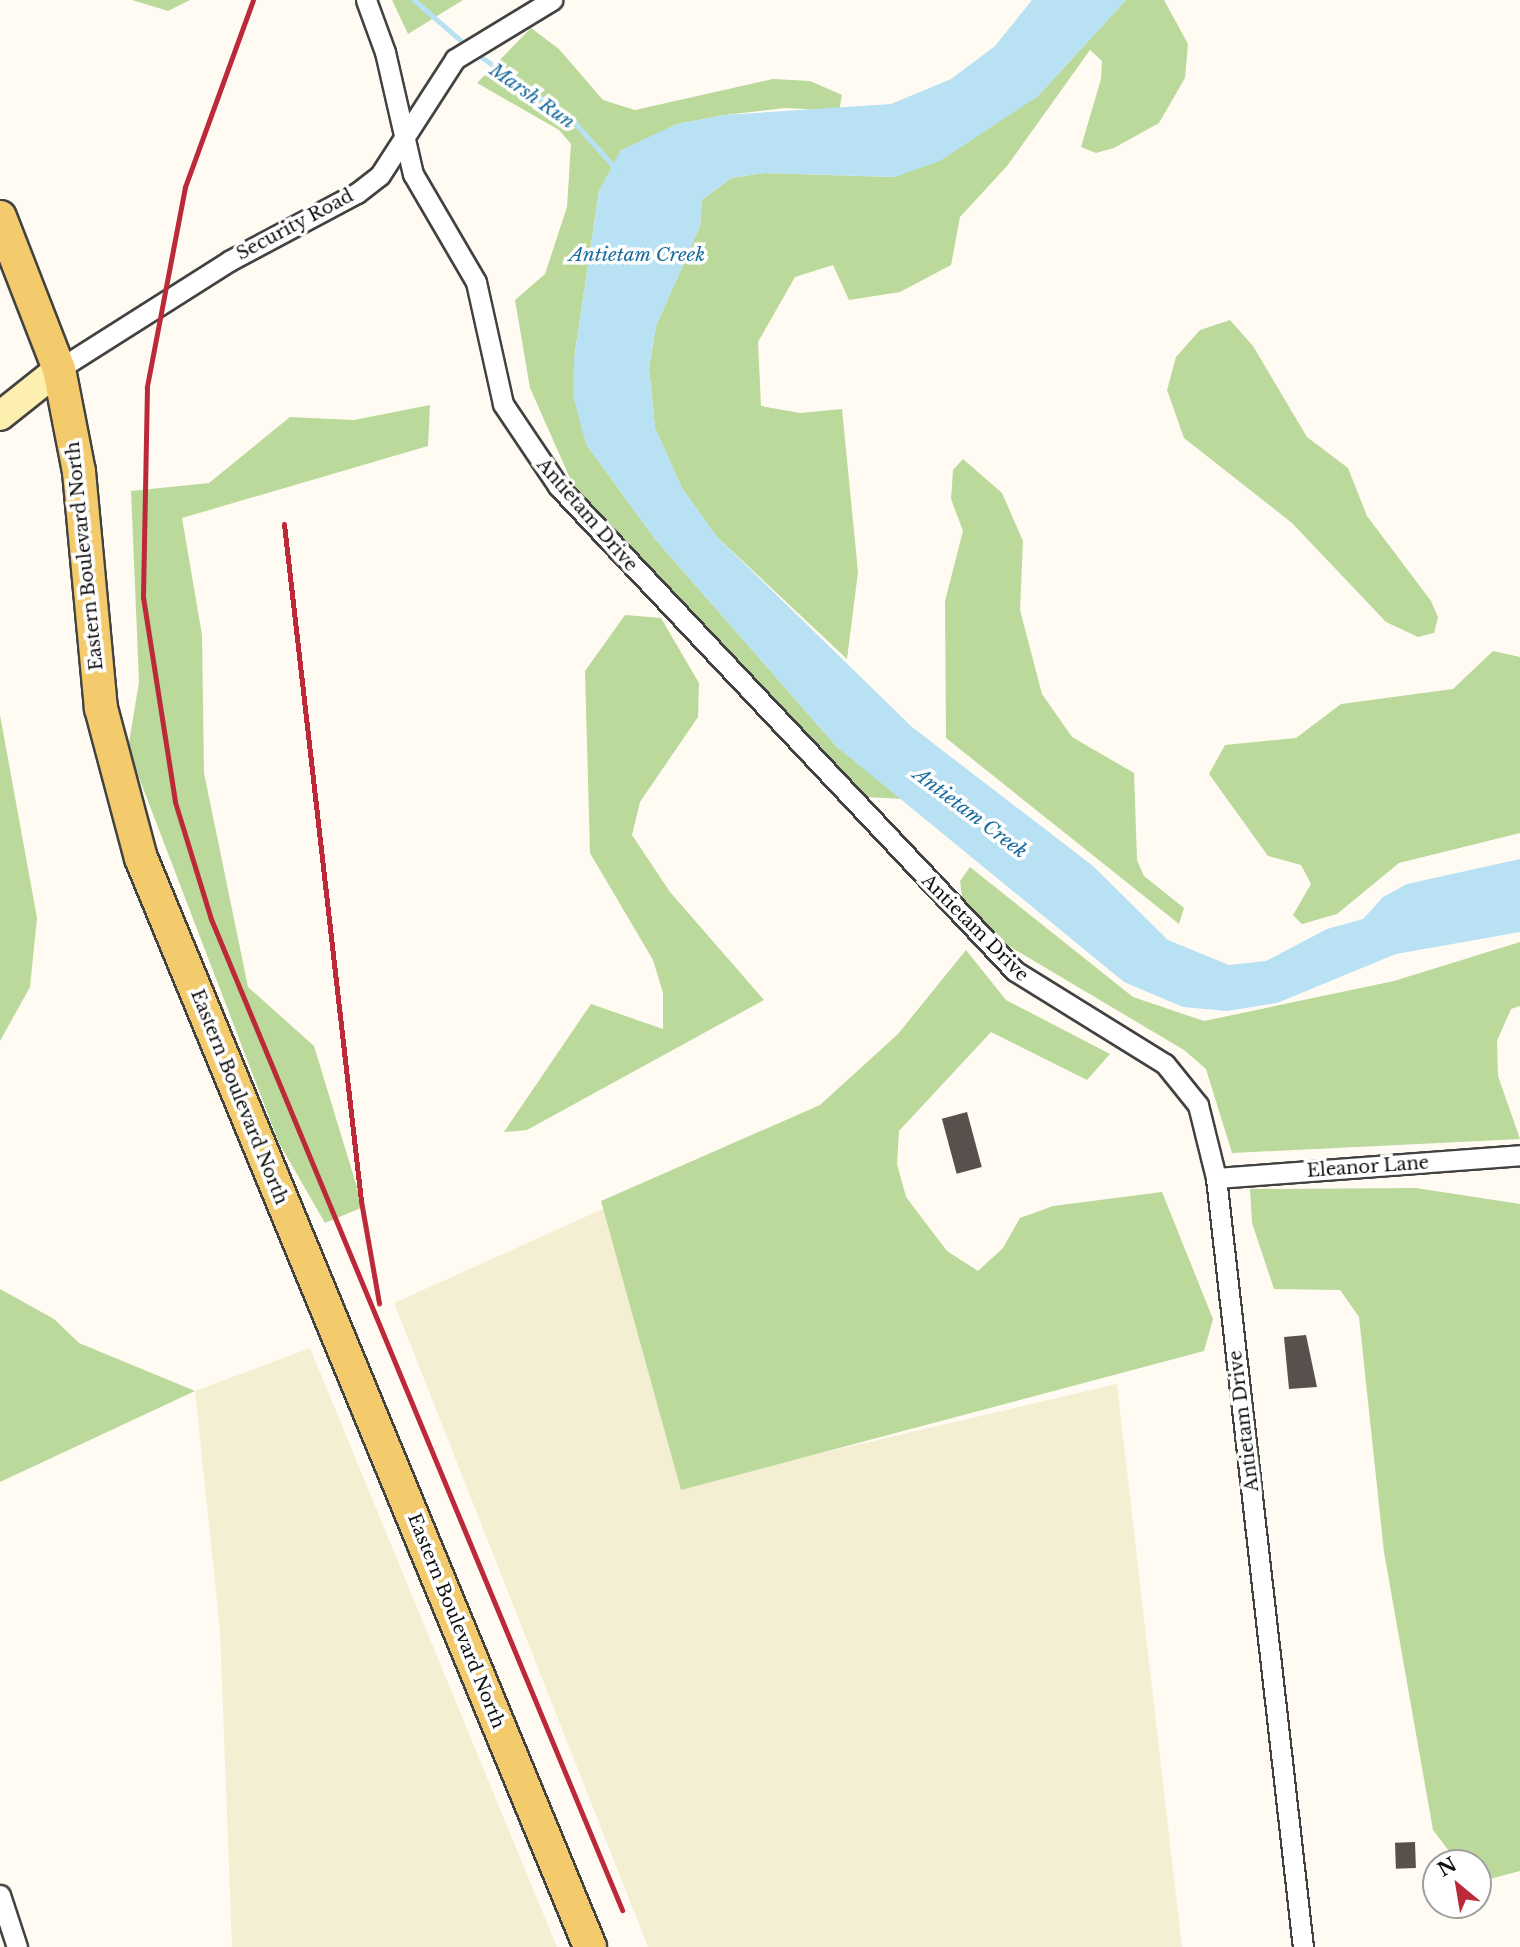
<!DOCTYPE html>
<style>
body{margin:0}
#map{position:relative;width:1520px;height:1947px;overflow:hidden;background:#fffbf2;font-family:"Libre Baskerville",serif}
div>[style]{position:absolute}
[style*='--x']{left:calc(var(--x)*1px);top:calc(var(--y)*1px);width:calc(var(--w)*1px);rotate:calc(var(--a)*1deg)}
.farmland>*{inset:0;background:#f4efd2}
.forest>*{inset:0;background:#bbd99b}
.water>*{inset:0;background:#b8e1f4}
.stream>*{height:5px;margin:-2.5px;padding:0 2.5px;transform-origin:2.5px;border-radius:2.5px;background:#b8e1f4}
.building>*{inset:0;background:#58504c;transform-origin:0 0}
.roads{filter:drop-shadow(2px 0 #424242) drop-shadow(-2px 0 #424242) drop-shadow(0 2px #424242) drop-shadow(0 -2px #424242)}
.street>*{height:19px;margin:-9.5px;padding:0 9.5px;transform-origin:9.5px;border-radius:9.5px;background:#fff}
.secondary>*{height:28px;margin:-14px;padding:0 14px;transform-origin:14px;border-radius:14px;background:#fcefaf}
.primary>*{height:32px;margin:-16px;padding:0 16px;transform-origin:16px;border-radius:16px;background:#f4cb6c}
.rail>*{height:5px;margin:-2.5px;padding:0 2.5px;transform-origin:2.5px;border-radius:2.5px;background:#bc2a3a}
span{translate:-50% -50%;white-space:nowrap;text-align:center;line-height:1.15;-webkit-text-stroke:7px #fff;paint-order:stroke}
.street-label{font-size:18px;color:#0f0f0f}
.water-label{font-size:19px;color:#1b6c9e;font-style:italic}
.north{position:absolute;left:1422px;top:1849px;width:70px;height:70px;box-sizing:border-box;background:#fff;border:2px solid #9f9f9f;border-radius:50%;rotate:330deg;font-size:19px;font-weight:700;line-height:28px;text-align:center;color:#0f0f0f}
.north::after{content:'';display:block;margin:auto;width:24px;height:32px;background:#bc2a3a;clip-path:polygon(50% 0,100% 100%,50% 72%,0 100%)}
</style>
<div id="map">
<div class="farmland">
<div style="clip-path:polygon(605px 1208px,698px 1482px,1117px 1384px,1182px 1947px,648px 1947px,394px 1303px)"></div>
<div style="clip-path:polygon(310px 1348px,557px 1947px,232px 1947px,220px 1631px,195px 1391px)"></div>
</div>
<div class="forest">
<div style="clip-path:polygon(132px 0,190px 0,168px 11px)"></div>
<div style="clip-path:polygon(392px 0,463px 0,408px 34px)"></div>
<div style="clip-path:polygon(1126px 0,1164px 0,1188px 44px,1185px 78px,1159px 123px,1114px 148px,1096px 153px,1081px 147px,1101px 79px,1102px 61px,1090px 50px,1007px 166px,960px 217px,951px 265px,900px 292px,849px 300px,833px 265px,795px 277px,758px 342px,761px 406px,800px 413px,842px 409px,858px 572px,847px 659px,717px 537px,682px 488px,655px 428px,649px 368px,656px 326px,700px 226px,702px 200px,731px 178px,764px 173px,895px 177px,1037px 97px)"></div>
<div style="clip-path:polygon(531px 28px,559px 49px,603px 100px,635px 110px,773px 79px,810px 81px,842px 95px,839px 111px,785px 108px,725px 115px,677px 124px,621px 151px,599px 191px,574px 359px,586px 444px,655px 539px,837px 747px,904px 799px,864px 797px,577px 494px,530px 388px,515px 300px,545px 274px,567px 207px,571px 144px,559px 130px,477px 83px)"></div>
<div style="clip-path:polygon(1230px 320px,1253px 346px,1307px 437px,1348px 468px,1367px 516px,1431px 601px,1438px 617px,1434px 633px,1418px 637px,1386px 622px,1292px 523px,1184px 438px,1167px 390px,1176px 357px,1200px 330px)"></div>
<div style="clip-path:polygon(430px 405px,428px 446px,182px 518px,202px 635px,204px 773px,248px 987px,314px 1046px,363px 1207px,325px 1223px,279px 1143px,128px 749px,139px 682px,131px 491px,209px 483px,290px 417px,354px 420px)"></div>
<div style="clip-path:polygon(963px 459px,1002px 493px,1023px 541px,1020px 610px,1042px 694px,1072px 737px,1134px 773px,1137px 860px,1144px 876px,1184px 908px,1179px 924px,946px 738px,945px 601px,963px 531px,951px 499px,953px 470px)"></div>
<div style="clip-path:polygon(625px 615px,661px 618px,699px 683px,698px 717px,640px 802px,632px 835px,670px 892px,764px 1000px,527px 1130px,504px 1132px,591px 1004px,663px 1029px,663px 993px,653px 960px,590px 853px,585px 671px)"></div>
<div style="clip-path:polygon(1493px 651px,1520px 657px,1520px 833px,1399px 863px,1337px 914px,1302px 924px,1293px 915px,1311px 884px,1301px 865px,1268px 856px,1209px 774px,1225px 745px,1296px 738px,1341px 704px,1453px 689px)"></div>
<div style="clip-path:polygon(0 715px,37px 918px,30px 987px,0 1041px)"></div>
<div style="clip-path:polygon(970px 867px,1133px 997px,1204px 1021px,1394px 981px,1520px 942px,1520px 1006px,1511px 1009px,1497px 1041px,1498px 1076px,1520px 1139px,1232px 1153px,1206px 1069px,1184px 1050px,965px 920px,960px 881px)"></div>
<div style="clip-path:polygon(966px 950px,1006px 1000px,1110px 1054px,1087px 1080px,991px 1032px,899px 1131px,897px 1164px,906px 1197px,947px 1251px,978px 1271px,1003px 1248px,1020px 1218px,1053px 1206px,1162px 1192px,1213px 1319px,1204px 1351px,681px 1490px,601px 1201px,820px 1105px,898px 1034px)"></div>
<div style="clip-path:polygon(1416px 1188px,1520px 1204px,1520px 1871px,1478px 1882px,1478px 1863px,1458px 1863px,1433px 1830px,1384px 1552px,1359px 1317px,1340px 1290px,1274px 1289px,1252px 1223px,1250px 1189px)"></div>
<div style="clip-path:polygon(0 1289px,54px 1319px,79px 1343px,195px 1391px,0 1482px)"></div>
</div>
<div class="water">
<div style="clip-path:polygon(1032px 0,1126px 0,1037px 97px,940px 161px,895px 177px,764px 173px,731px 178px,702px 200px,700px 226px,656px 326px,649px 368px,655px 428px,682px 488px,717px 537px,912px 727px,1093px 866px,1168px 940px,1229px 965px,1266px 961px,1327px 929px,1363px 919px,1383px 897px,1407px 884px,1520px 859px,1520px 932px,1396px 954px,1277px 1003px,1227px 1011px,1183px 1007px,1124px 982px,837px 747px,655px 539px,586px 444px,573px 396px,574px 359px,599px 191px,621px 150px,677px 124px,725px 115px,891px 104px,951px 79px,995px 46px)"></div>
</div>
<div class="stream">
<div style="--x:414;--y:0;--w:70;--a:41"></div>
<div style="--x:474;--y:52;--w:119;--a:34.8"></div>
<div style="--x:572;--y:120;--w:67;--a:48"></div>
</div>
<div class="building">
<div style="left:967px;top:1112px;width:57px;height:26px;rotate:75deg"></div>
<div style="clip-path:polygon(1306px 1335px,1317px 1387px,1289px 1389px,1284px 1337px)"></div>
<div style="left:1415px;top:1842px;width:26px;height:20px;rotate:88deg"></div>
</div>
<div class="roads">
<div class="street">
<div style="--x:366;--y:0;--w:55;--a:69.9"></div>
<div style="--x:385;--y:52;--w:125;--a:77.1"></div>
<div style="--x:413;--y:174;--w:125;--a:59.7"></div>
<div style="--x:476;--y:282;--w:125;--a:77.5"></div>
<div style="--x:503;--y:404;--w:99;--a:56.1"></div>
<div style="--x:558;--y:486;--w:666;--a:46.7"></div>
<div style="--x:1015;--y:971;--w:176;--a:31.8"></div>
<div style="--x:1165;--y:1064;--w:53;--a:51.2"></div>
<div style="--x:1198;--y:1105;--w:75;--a:76.1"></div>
<div style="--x:1216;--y:1178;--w:774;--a:83.55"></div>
<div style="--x:59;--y:369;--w:201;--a:-32.4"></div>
<div style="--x:229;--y:261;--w:145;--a:-28"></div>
<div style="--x:357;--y:193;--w:29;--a:-38"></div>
<div style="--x:380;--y:175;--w:138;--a:-57.1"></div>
<div style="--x:455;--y:59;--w:114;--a:-31.3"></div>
<div style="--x:1216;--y:1178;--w:305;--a:-4.3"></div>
<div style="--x:0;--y:1895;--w:55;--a:71.9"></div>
</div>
<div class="secondary">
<div style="--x:0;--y:416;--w:75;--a:-38.5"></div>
</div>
<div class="primary">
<div style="--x:0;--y:217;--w:163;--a:68.8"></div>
<div style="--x:59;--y:369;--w:105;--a:79"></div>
<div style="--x:79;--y:472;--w:237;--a:84.7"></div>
<div style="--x:101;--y:708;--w:155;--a:75.1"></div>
<div style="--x:141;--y:858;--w:1178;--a:67.59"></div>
</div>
</div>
<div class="rail">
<div style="--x:253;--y:0;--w:199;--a:110"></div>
<div style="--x:185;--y:187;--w:204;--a:100.8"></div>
<div style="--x:147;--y:387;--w:210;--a:91.1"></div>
<div style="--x:143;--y:597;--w:207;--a:81.1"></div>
<div style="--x:175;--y:802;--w:122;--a:72.9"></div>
<div style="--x:211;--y:919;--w:1073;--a:67.47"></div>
<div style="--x:284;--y:524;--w:681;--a:83.51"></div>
<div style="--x:361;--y:1201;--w:104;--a:80"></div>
</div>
<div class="street-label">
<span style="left:295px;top:225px;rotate:-28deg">Security Road</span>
<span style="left:587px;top:515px;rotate:49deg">Antietam Drive</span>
<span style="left:85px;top:556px;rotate:-96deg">Eastern Boulevard North</span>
<span style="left:975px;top:928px;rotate:45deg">Antietam Drive</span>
<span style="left:239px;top:1097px;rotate:68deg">Eastern Boulevard North</span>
<span style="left:1368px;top:1167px;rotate:-4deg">Eleanor Lane</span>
<span style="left:1244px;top:1421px;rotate:-97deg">Antietam Drive</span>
<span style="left:456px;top:1621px;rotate:68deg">Eastern Boulevard North</span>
</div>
<div class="water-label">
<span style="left:532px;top:96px;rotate:35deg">Marsh Run</span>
<span style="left:637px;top:255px">Antietam Creek</span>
<span style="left:970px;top:813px;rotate:37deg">Antietam Creek</span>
</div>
<div class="north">N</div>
</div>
